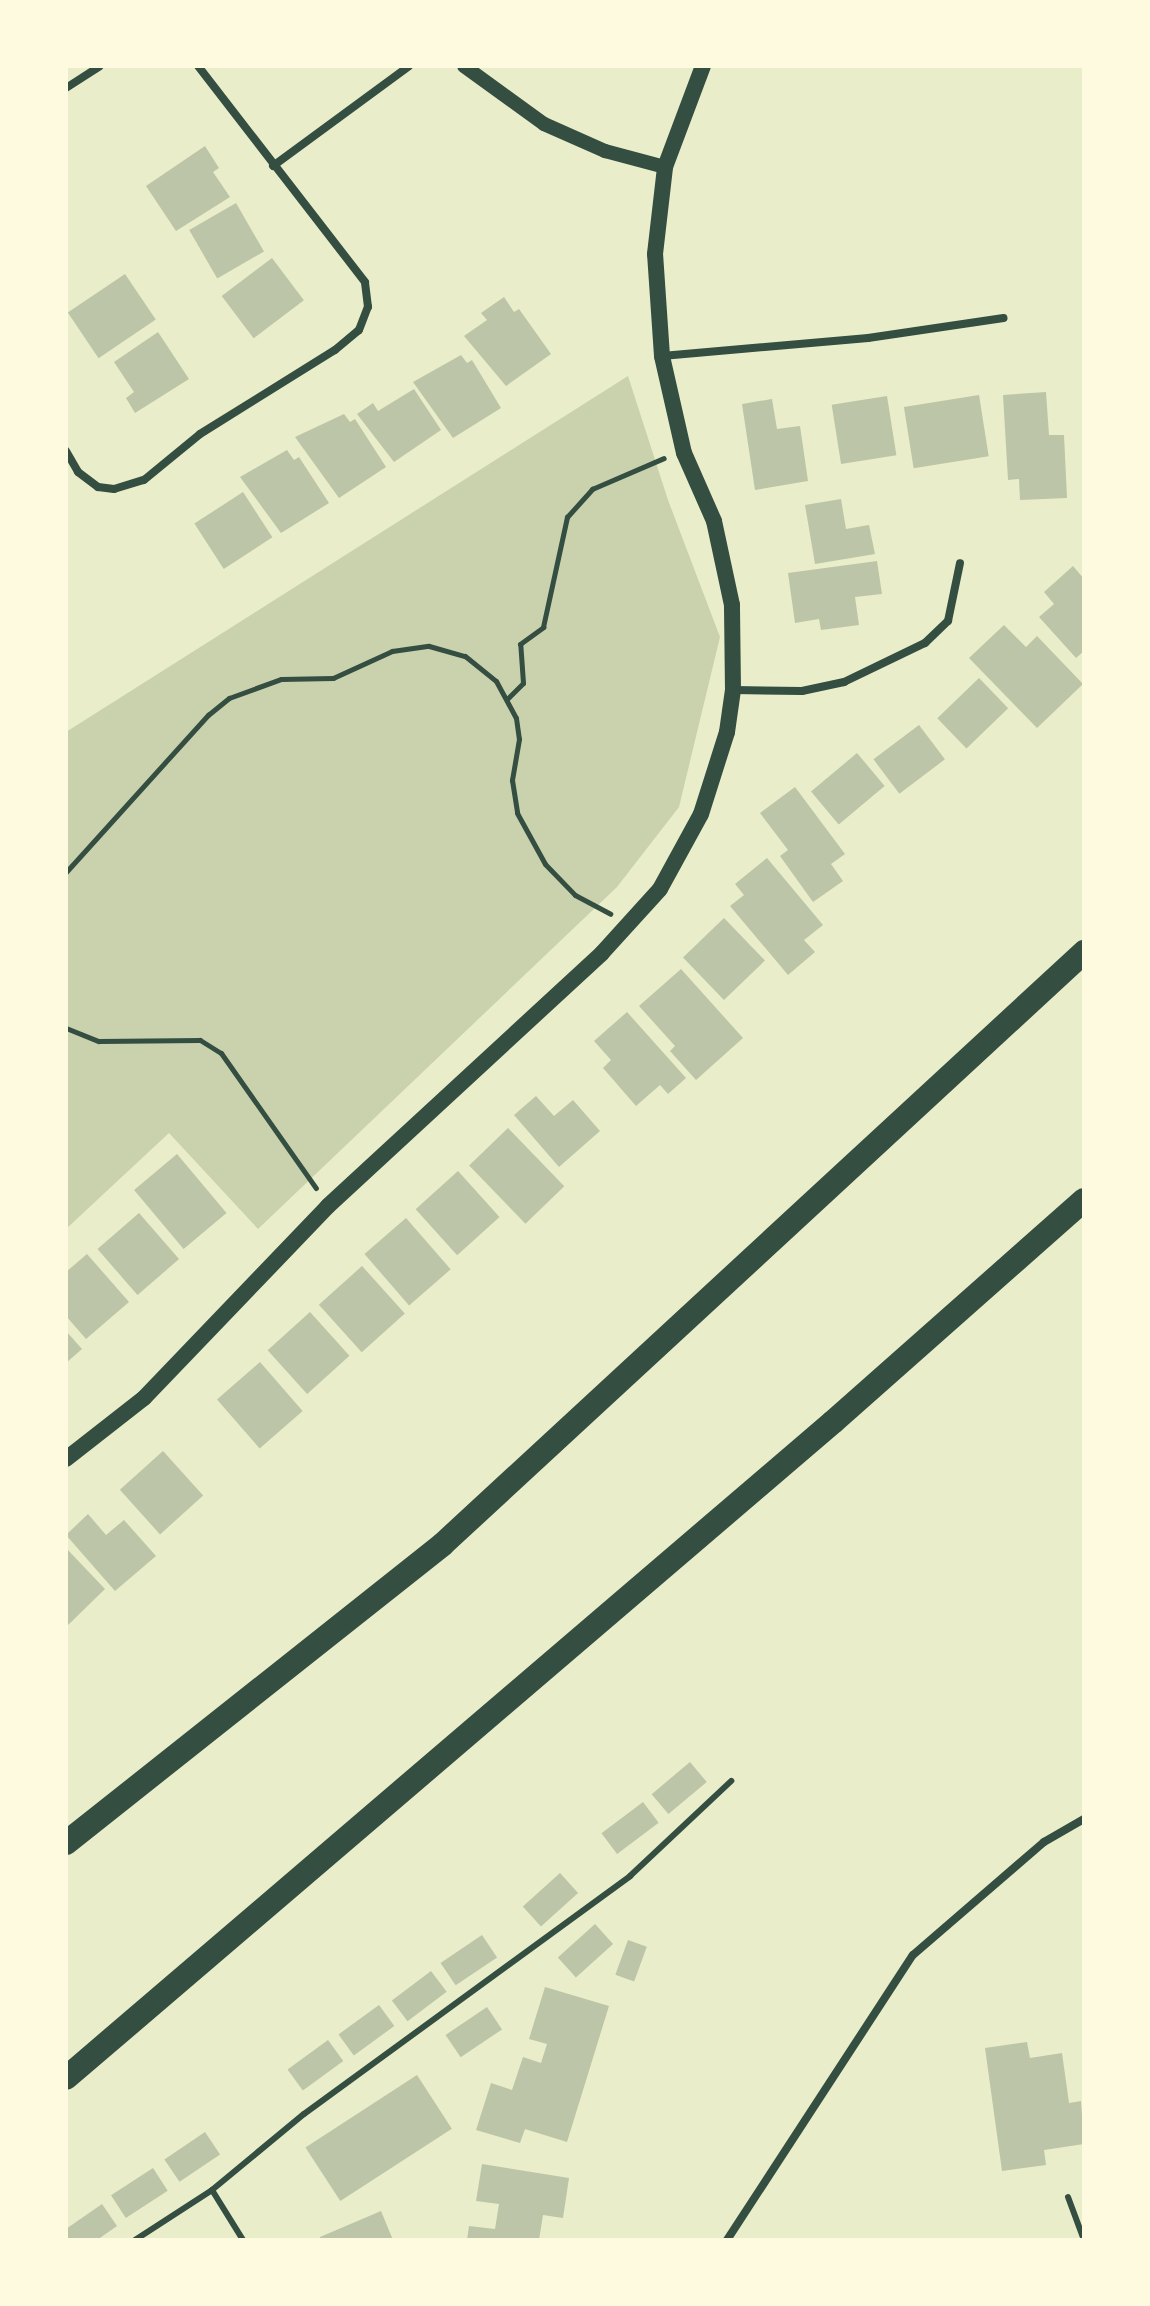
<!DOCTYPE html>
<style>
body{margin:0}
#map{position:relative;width:1150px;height:2306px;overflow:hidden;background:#e9edc9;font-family:Rubik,sans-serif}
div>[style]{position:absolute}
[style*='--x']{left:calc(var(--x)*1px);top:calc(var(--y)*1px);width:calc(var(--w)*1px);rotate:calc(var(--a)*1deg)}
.green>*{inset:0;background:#cad2ad}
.building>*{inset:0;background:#bcc5a7;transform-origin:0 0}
.path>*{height:5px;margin:-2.5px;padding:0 2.5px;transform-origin:2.5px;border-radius:2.5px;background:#344e41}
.service>*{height:6px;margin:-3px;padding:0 3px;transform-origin:3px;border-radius:3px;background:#344e41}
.minor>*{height:8px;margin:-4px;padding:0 4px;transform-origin:4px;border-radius:4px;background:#344e41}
.tertiary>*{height:14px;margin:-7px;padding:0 7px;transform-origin:7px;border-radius:7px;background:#344e41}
.secondary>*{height:16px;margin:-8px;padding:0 8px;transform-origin:8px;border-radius:8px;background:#344e41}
.motorway>*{height:24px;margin:-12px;padding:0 12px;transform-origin:12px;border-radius:12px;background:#344e41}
span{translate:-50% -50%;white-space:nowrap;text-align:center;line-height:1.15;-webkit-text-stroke:6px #fefae0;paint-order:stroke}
.frame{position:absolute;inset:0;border:68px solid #fefae0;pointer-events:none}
</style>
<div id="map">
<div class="green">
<div style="clip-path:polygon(628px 376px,668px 500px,720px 637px,679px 807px,617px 887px,258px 1229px,169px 1133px,66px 1229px,66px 732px)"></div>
</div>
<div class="building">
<div style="clip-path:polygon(205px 146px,219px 168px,213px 172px,230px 197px,176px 231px,146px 186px)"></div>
<div style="left:236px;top:203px;width:56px;height:54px;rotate:60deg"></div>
<div style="left:272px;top:258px;width:53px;height:63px;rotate:53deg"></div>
<div style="left:125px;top:274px;width:55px;height:69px;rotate:56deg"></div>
<div style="clip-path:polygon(504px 297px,514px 312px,519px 309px,551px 354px,506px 386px,464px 336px,487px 320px,481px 313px)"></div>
<div style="clip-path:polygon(158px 332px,189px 379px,135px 413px,126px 398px,134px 392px,114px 362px)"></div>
<div style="clip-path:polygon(461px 355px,467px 363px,472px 360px,501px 408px,453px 438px,413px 382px)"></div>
<div style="clip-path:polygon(414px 389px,441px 430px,394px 462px,357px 414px,373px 403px,378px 411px)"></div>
<div style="clip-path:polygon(1046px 392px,1049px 435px,1064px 435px,1067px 498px,1020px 500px,1019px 479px,1008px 480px,1003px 395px)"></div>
<div style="left:979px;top:395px;width:62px;height:76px;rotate:81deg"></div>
<div style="left:887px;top:396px;width:60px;height:56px;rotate:81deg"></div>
<div style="clip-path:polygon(772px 399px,777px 429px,800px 426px,808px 481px,755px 490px,742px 404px)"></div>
<div style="clip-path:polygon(344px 414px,350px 422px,355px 419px,386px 467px,339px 498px,295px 437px)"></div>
<div style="clip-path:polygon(287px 450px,294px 460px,299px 457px,329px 503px,281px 533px,240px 477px)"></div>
<div style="left:243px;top:492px;width:54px;height:58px;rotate:57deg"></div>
<div style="clip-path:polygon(841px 499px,846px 529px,869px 525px,875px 554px,815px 564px,805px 505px)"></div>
<div style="clip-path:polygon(877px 561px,882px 594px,855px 597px,859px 625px,821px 630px,819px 619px,795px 623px,788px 573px)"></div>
<div style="clip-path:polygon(1073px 566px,1084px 579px,1084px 651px,1076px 658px,1039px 617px,1054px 604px,1044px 592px)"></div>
<div style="clip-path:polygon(1004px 625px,1026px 647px,1037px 636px,1083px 684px,1037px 728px,969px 658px)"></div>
<div style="left:979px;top:678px;width:42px;height:58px;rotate:46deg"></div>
<div style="left:919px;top:725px;width:43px;height:57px;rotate:53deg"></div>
<div style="left:857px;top:753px;width:43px;height:60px;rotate:50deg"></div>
<div style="clip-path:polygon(795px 787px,845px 854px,831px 864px,843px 881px,813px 902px,780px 856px,788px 850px,760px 813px)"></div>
<div style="clip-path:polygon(767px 858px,823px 925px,804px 940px,815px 952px,788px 975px,730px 906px,744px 895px,735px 884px)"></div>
<div style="left:724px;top:918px;width:59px;height:57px;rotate:46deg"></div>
<div style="clip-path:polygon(681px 969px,743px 1038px,696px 1080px,670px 1051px,675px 1046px,639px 1006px)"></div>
<div style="clip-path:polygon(627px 1012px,686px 1078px,668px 1094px,660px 1085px,636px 1106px,603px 1068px,611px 1060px,594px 1041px)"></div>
<div style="clip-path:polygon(536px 1096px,554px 1116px,573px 1100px,600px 1131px,559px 1167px,514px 1115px)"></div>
<div style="left:508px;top:1128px;width:81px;height:54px;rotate:46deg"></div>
<div style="left:177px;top:1154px;width:77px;height:56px;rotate:50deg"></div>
<div style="left:458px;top:1171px;width:62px;height:57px;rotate:48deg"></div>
<div style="left:139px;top:1213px;width:61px;height:55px;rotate:49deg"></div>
<div style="left:406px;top:1218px;width:68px;height:55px;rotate:49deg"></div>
<div style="clip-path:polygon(87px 1254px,129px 1302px,86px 1339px,66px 1316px,66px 1272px)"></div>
<div style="left:362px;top:1266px;width:64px;height:58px;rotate:48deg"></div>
<div style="left:310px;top:1312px;width:59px;height:57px;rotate:48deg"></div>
<div style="clip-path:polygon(66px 1331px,82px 1349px,66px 1363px)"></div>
<div style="left:260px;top:1362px;width:65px;height:57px;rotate:49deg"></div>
<div style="left:163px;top:1451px;width:60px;height:58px;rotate:48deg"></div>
<div style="clip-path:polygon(88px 1514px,106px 1535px,124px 1520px,156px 1556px,115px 1591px,66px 1535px)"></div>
<div style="clip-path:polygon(66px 1548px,105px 1589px,66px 1627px)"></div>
<div style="left:690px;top:1762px;width:26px;height:50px;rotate:50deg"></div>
<div style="left:643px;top:1802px;width:26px;height:52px;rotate:53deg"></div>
<div style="left:560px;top:1873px;width:27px;height:50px;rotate:48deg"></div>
<div style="left:595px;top:1924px;width:27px;height:50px;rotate:48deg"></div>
<div style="left:482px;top:1935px;width:27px;height:50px;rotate:56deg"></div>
<div style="left:628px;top:1940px;width:20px;height:37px;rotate:20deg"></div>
<div style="left:431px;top:1971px;width:26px;height:49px;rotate:53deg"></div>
<div style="clip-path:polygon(545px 1987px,609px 2006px,567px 2142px,525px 2129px,520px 2143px,476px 2130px,491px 2083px,512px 2090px,523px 2057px,541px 2063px,547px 2044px,529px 2039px)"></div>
<div style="left:379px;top:2005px;width:26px;height:50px;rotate:54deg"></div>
<div style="left:487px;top:2007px;width:27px;height:50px;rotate:56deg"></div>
<div style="left:328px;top:2040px;width:26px;height:50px;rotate:54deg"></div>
<div style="clip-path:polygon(1027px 2042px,1030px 2058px,1062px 2053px,1069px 2103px,1081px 2101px,1084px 2144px,1044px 2150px,1046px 2165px,1002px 2171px,985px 2048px)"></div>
<div style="left:417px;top:2075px;width:64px;height:133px;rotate:57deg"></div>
<div style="left:205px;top:2132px;width:27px;height:49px;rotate:56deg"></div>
<div style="clip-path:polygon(482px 2164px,569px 2178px,563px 2218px,543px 2215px,539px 2240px,467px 2240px,469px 2226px,495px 2229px,499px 2204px,476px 2201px)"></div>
<div style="left:153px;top:2168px;width:27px;height:50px;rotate:57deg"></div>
<div style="clip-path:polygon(102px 2204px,117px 2226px,97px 2240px,67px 2240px,66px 2229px)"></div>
<div style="clip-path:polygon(381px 2211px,393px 2240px,321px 2240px,320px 2237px)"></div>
</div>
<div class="path">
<div style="--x:508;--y:698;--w:21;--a:-45"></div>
<div style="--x:523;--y:683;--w:39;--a:-94"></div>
<div style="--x:520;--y:644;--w:29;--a:-36"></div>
<div style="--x:543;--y:627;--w:113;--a:-77.7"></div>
<div style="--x:567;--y:517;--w:38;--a:-48"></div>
<div style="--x:592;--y:489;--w:78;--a:-23.3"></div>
<div style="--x:66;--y:872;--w:212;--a:-47.9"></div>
<div style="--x:208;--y:715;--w:27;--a:-39"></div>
<div style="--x:229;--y:698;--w:55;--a:-20.1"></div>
<div style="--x:281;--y:679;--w:52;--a:-1.1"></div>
<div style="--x:333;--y:678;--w:65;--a:-24.6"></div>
<div style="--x:392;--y:651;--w:37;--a:-8"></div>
<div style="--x:429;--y:646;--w:37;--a:16"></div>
<div style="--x:465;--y:656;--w:40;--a:39"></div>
<div style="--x:496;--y:681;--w:42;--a:61.6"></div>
<div style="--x:516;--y:718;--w:21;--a:82"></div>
<div style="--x:519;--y:739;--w:42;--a:99.7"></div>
<div style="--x:512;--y:780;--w:33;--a:81"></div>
<div style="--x:517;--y:813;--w:58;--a:61.2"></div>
<div style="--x:545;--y:864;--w:43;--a:45.9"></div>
<div style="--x:575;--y:895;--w:40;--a:28"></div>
<div style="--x:66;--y:1028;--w:35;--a:22"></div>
<div style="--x:99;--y:1041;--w:101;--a:-0.6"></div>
<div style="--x:200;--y:1040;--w:25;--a:32"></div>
<div style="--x:221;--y:1053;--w:165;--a:54.9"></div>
</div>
<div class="service">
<div style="--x:212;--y:2190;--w:59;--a:58.2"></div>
<div style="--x:1068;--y:2197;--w:46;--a:69.6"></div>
<div style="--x:135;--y:2240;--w:92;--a:-33"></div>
<div style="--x:212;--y:2190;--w:119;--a:-39.6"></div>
<div style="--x:304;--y:2114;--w:404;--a:-36.1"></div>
<div style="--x:630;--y:1876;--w:139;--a:-43.2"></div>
</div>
<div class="minor">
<div style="--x:66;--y:88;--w:40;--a:-32.9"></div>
<div style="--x:273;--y:166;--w:169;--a:-36.3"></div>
<div style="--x:662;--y:356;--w:207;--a:-5"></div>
<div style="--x:868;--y:338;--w:137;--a:-8.4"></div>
<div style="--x:66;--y:451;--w:24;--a:60"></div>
<div style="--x:78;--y:472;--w:25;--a:37"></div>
<div style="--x:98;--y:487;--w:16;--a:7"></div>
<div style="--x:114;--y:489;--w:31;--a:-17"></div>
<div style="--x:144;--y:480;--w:72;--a:-39.4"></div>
<div style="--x:200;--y:434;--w:159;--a:-31.9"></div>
<div style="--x:335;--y:350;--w:31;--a:-40"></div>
<div style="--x:359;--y:330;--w:25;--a:-69"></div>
<div style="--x:368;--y:307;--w:25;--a:-97"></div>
<div style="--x:365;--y:282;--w:273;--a:-127.7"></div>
<div style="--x:734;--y:690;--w:68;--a:0.8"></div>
<div style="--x:802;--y:691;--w:43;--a:-12.1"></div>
<div style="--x:844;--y:682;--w:90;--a:-25.7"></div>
<div style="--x:925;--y:643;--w:32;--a:-44"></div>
<div style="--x:948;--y:621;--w:59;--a:-78.3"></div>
<div style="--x:727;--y:2240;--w:340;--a:-56.9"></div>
<div style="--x:913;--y:1955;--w:173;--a:-40.8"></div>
<div style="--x:1044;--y:1842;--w:46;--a:-29.9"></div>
</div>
<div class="tertiary">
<div style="--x:464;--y:66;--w:99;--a:35.9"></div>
<div style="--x:544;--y:124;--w:67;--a:23.9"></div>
<div style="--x:605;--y:151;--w:62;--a:14.9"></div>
</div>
<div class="secondary">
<div style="--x:66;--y:1459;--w:99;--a:-38"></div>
<div style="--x:144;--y:1398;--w:266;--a:-46.2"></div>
<div style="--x:328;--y:1206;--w:373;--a:-42.7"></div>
<div style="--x:602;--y:953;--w:86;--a:-47.8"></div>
<div style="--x:660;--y:889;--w:85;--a:-61.3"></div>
<div style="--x:701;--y:814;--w:86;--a:-72.4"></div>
<div style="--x:727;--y:732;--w:42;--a:-81.9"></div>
<div style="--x:733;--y:690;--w:85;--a:-90.7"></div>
<div style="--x:732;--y:605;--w:86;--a:-102.1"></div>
<div style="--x:714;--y:521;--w:74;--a:-113.8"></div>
<div style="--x:684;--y:453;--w:99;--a:-102.8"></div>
<div style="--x:662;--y:356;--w:102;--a:-93.9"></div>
<div style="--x:655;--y:254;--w:88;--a:-83.4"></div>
<div style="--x:665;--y:167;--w:108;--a:-69.4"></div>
</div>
<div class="motorway">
<div style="--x:66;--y:1843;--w:481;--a:-38.4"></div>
<div style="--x:443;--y:1544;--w:873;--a:-42.72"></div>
<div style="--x:66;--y:2078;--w:1009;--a:-40.54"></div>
<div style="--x:833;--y:1422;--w:335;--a:-41.5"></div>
</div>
<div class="frame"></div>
</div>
